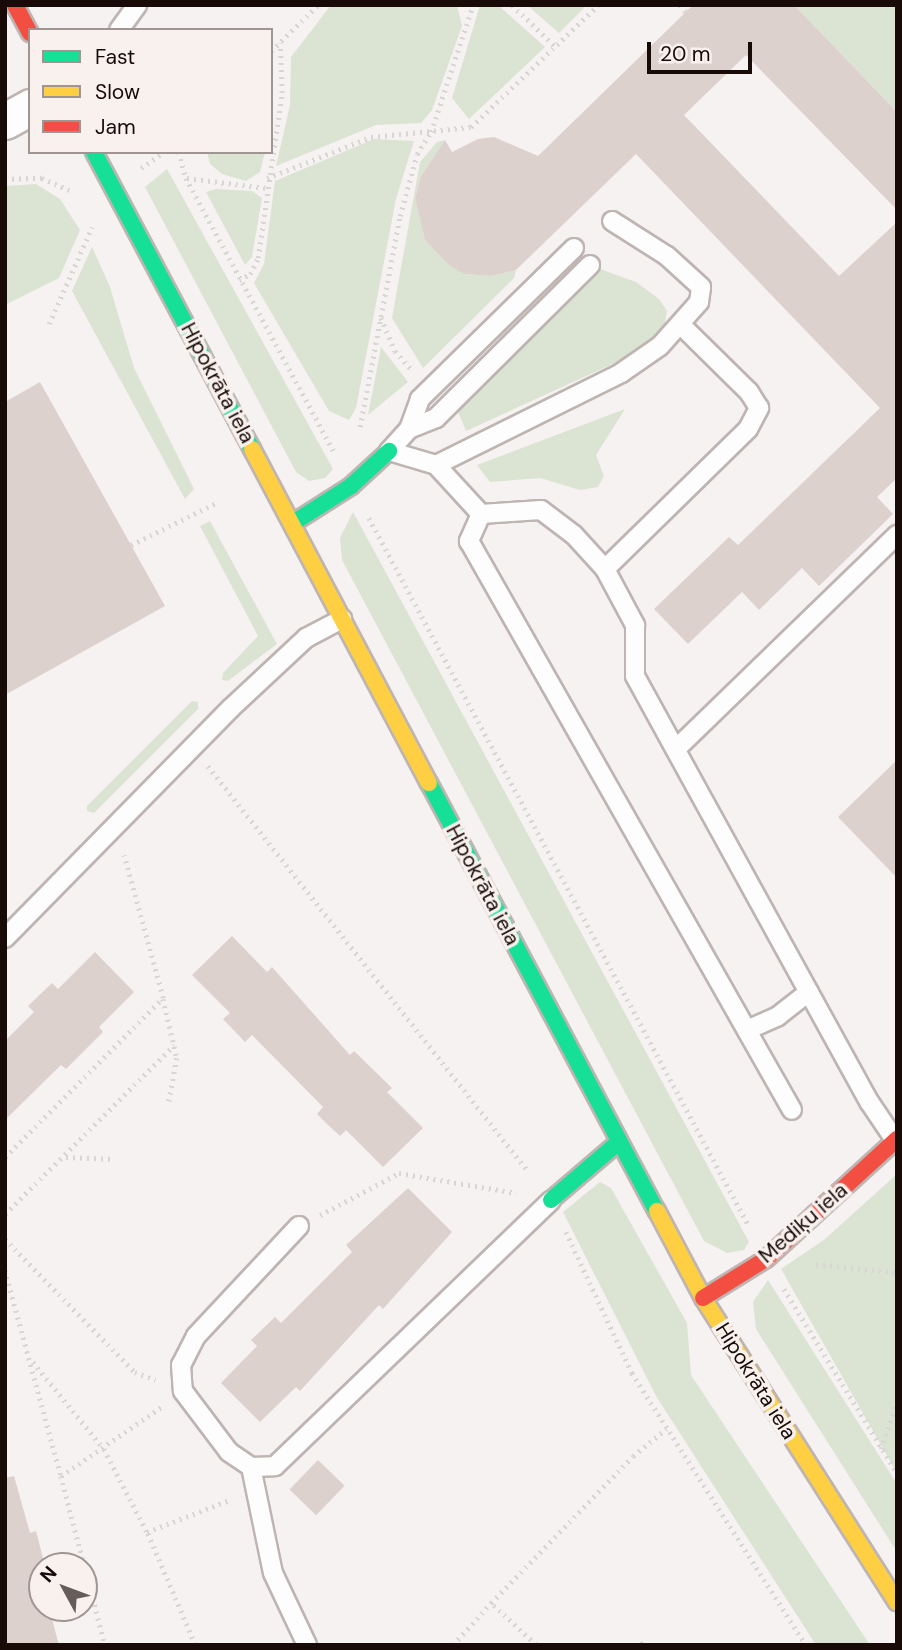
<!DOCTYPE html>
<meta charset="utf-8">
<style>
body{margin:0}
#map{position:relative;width:902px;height:1650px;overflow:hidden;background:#f6f2f1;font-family:"DM Sans",sans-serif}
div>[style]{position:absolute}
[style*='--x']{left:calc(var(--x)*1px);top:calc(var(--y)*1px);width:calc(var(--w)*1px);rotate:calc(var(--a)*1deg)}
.green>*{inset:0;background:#dbe3d3}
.building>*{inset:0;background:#ddd1cd;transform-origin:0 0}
.path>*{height:4.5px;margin-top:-2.25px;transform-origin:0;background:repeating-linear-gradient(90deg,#d7d6d5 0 2px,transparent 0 7px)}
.roads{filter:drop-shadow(2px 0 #beb5b2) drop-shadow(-2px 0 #beb5b2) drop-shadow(0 2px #beb5b2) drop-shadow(0 -2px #beb5b2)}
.lane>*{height:18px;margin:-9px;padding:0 9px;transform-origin:9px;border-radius:9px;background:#fefdfd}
.street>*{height:35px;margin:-17.5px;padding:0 17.5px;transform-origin:17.5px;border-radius:17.5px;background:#fefdfd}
.fast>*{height:16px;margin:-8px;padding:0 8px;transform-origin:8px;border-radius:8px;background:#16e098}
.slow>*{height:16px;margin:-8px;padding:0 8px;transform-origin:8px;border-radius:8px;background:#ffcf43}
.jam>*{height:16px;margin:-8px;padding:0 8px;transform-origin:8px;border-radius:8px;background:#f24e42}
span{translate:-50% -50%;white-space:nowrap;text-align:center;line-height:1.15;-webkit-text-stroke:7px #f9f1ee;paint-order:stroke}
.street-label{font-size:21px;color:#180b07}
.frame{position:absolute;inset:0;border:7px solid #180b07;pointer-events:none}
.legend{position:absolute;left:28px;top:28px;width:245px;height:126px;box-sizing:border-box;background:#f9f1ee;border:2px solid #9f9592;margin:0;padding:9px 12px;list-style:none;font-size:21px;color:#180b07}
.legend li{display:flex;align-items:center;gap:14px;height:35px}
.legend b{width:35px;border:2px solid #9f9592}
.north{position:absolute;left:28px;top:1552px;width:70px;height:70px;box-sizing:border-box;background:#f9f1ee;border:2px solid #9f9592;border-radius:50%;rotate:311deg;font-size:19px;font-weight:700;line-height:28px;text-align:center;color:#180b07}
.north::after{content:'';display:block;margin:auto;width:24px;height:32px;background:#665c59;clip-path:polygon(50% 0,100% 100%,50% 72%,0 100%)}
.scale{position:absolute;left:647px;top:42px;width:105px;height:32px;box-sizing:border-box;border:4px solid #180b07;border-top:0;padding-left:9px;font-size:21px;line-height:24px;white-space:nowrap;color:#180b07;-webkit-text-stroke:5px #f9f1ee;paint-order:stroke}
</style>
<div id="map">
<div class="green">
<div style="clip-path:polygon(331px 5px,457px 5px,462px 26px,432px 110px,421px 123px,376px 125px,276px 166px,290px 105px,291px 57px)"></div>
<div style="clip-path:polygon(480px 5px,498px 5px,545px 47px,469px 119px,452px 98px)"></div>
<div style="clip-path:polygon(527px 5px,587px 5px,559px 33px)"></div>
<div style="clip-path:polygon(794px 5px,897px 5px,897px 112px)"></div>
<div style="clip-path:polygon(374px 139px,414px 141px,396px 199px,356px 408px,349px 420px,329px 411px,254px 283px,264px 264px,275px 181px)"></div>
<div style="clip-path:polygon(445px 140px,421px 176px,415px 199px,425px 240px,465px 274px,491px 276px,516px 270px,514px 278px,423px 368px,392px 318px,420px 162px,437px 142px)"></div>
<div style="clip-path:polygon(207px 152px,265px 152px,260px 172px,246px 181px,222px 174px,210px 164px)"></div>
<div style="clip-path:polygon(167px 169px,333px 469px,325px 478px,309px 481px,296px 472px,145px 187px)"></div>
<div style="clip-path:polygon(36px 184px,60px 199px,80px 230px,59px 278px,5px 305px,5px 186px)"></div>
<div style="clip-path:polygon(216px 189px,252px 191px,262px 198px,252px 257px,245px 265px,206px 192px)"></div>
<div style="clip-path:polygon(92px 247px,110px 287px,134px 368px,194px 489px,185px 499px,72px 291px)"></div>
<div style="clip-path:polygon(600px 269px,636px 282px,659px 299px,667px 311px,663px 333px,641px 351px,466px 431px,458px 412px)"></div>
<div style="clip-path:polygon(381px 347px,408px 382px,368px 415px)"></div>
<div style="clip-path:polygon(625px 409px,596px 455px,604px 476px,598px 487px,580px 490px,540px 478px,490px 482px,477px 465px)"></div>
<div style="clip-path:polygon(353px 512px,749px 1242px,744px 1250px,727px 1253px,704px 1241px,342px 560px,340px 538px)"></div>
<div style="clip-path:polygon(210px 521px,277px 644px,228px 681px,222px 680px,223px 673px,258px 636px,200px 526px)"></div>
<div style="clip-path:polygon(192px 701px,198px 702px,198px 709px,94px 813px,87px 811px,87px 806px)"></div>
<div style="clip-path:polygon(897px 1174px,897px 1473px,781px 1269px,825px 1239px)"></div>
<div style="clip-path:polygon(600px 1182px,611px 1188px,687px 1323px,691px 1375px,870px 1645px,816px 1645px,656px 1396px,563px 1212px)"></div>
<div style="clip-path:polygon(768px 1280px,897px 1484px,897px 1552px,756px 1329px,753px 1302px)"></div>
</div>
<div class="building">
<div style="clip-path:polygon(693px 5px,794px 5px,897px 112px,897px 210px,746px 55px,684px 115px,839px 276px,897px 222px,897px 478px,877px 497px,893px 514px,819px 586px,802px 568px,759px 610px,742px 592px,688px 644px,654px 609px,729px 537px,738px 545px,880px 408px,636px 154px,516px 270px,491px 276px,465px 274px,450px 266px,425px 240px,415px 199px,421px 176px,445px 140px,452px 152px,478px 139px,494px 137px,538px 156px)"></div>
<div style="clip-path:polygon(40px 382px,165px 606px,5px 695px,5px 402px)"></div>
<div style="clip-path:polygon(897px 760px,897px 878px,838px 817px)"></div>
<div style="clip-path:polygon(232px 936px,267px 972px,272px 967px,350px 1055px,354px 1051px,392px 1088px,387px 1092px,423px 1128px,383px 1167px,346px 1130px,340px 1136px,328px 1125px,317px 1114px,323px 1107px,252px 1035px,245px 1042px,223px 1019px,230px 1013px,192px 975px)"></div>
<div style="clip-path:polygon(95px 952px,134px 992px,99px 1027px,103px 1032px,66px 1069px,61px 1065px,5px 1120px,5px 1041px,34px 1012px,28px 1006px,52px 983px,58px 989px)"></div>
<div style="clip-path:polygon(408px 1188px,452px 1232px,383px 1309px,379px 1305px,300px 1391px,296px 1387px,260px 1422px,221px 1383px,257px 1346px,251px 1340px,275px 1317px,281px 1323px,352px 1252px,346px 1245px)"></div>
<div style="left:318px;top:1460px;width:37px;height:41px;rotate:44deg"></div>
<div style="clip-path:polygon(14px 1476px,30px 1533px,36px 1531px,45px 1566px,38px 1566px,42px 1608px,49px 1608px,59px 1645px,5px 1645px,5px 1478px)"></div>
</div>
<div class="path">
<div style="--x:512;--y:5;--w:59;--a:43.6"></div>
<div style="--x:680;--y:5;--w:9;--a:49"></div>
<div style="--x:271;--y:51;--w:66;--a:-44.4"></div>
<div style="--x:179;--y:152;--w:27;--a:75"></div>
<div style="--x:186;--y:178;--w:311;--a:61.6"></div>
<div style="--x:141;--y:168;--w:28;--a:-35"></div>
<div style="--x:187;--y:178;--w:80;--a:7.2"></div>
<div style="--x:267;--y:178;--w:112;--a:-21.5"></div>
<div style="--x:371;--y:137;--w:100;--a:-5.7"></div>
<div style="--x:471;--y:127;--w:176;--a:-43.8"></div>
<div style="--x:5;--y:179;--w:37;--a:-2"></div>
<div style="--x:42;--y:178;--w:35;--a:24"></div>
<div style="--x:239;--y:280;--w:13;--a:-29"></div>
<div style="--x:250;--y:274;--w:18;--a:-63"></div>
<div style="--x:258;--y:258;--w:167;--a:-81.7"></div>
<div style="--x:282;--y:93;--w:50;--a:-92.3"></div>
<div style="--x:381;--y:318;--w:36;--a:67"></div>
<div style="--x:395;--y:351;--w:25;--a:48"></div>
<div style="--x:49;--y:324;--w:106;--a:-66.1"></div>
<div style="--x:360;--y:427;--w:215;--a:-79.3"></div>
<div style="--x:400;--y:216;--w:64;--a:-74.7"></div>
<div style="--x:417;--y:154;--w:26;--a:-58"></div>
<div style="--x:431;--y:132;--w:134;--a:-71.7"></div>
<div style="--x:369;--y:518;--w:804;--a:61.78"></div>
<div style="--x:131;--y:545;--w:95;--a:-26.3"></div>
<div style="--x:208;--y:766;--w:516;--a:51.69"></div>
<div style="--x:163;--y:999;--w:61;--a:76.7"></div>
<div style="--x:177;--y:1058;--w:44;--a:100.5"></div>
<div style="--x:5;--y:1157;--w:224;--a:-45.2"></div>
<div style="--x:163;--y:998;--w:148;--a:-105.3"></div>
<div style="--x:66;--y:1157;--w:48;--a:2.4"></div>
<div style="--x:5;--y:1214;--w:239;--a:-45"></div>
<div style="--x:320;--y:1215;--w:89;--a:-28"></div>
<div style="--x:399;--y:1173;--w:119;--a:9.7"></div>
<div style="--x:566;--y:1232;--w:156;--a:64.9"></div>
<div style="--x:632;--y:1373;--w:323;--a:57.4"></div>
<div style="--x:5;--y:1239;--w:186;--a:45.7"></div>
<div style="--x:135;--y:1372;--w:22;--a:21"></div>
<div style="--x:816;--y:1264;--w:81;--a:6.3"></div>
<div style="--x:5;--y:1270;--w:213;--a:74.8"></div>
<div style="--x:61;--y:1476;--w:124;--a:-34.5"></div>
<div style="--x:784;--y:1289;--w:216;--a:58.4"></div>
<div style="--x:33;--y:1362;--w:112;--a:50.8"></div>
<div style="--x:104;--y:1449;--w:93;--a:62.6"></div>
<div style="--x:881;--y:1449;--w:50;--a:-71.2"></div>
<div style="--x:61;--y:1476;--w:175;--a:75.4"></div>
<div style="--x:640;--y:1642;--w:4;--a:45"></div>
<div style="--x:195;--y:1645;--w:123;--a:-113"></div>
<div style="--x:147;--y:1532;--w:89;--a:-21.1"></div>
<div style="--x:453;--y:1645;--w:57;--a:-47.9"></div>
<div style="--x:536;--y:1645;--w:62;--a:-137"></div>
<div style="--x:491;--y:1603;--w:204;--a:-46"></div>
<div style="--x:633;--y:1456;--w:43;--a:-39.3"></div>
</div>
<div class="roads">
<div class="lane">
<div style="--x:119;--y:30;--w:31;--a:-54"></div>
<div style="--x:574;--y:248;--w:216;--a:135.6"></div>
<div style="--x:420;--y:399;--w:32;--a:110"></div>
<div style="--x:409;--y:429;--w:30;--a:132"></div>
<div style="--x:389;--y:451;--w:49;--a:16.6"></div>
<div style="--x:436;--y:465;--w:67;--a:47.4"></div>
<div style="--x:481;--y:514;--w:60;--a:-3.8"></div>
<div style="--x:541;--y:510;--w:41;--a:37.1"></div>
<div style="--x:574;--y:535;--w:46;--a:47.6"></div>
<div style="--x:605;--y:569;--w:64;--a:61.8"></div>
<div style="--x:635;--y:625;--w:51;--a:90"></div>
<div style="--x:635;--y:676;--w:487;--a:61.2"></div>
<div style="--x:870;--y:1103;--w:45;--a:56"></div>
<div style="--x:409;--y:429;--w:29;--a:-22"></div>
<div style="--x:436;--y:418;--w:217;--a:-44.8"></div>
<div style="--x:436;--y:465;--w:207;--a:-26.4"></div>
<div style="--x:621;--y:373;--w:47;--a:-34.7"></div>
<div style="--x:660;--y:346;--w:59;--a:-48.4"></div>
<div style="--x:699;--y:302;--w:15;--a:-82"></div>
<div style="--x:701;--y:287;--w:46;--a:-137.6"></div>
<div style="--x:667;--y:256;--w:65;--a:-147.5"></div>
<div style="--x:481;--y:514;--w:30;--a:114"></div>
<div style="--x:469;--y:541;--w:654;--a:60.42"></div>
<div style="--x:605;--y:569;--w:200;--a:-44.4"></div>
<div style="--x:748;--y:429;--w:24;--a:-62"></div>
<div style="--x:759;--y:408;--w:19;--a:-122"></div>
<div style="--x:749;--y:392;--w:95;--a:-135.4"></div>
<div style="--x:676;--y:749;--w:308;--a:-44.1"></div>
<div style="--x:5;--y:938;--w:322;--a:-45.5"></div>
<div style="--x:231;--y:708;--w:103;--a:-43"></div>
<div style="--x:306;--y:638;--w:41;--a:-27.8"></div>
<div style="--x:747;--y:1030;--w:34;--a:-24"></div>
<div style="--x:778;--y:1016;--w:39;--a:-38"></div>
<div style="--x:299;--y:1226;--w:151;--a:133.1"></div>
<div style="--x:196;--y:1336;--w:33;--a:117"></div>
<div style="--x:181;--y:1365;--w:26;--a:86"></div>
<div style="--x:183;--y:1391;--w:76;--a:53"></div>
<div style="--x:229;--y:1452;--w:27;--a:34"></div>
<div style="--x:251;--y:1467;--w:24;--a:-2"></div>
<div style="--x:275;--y:1466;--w:383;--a:-43.9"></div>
<div style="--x:251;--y:1467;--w:108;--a:78.3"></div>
<div style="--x:273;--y:1573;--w:80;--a:64.7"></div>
</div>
<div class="street">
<div style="--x:5;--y:121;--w:29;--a:-29"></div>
</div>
<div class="fast">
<div style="--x:94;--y:152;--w:336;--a:62"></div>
<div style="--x:293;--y:523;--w:69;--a:-32.5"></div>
<div style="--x:351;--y:486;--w:52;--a:-42.6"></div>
<div style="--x:429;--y:783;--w:485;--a:62"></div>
<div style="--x:551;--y:1200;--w:89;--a:-40.5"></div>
</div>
<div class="slow">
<div style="--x:252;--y:449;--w:378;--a:62.1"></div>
<div style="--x:657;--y:1211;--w:98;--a:62.1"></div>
<div style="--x:703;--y:1298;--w:361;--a:57.5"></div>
</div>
<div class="jam">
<div style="--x:15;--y:5;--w:32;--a:62"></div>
<div style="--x:703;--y:1298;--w:74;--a:-31.8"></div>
<div style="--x:766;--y:1259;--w:178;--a:-42.5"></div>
</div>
</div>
<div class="street-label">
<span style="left:218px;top:383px;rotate:62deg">Hipokrāta iela</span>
<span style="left:483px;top:885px;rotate:62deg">Hipokrāta iela</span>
<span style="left:803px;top:1223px;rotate:-41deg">Mediķu iela</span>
<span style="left:756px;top:1381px;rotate:58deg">Hipokrāta iela</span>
</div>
<div class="frame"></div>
<ul class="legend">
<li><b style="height:9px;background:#16e098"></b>Fast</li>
<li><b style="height:9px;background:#ffcf43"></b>Slow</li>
<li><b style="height:9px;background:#f24e42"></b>Jam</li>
</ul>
<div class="north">N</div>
<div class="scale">20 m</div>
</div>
